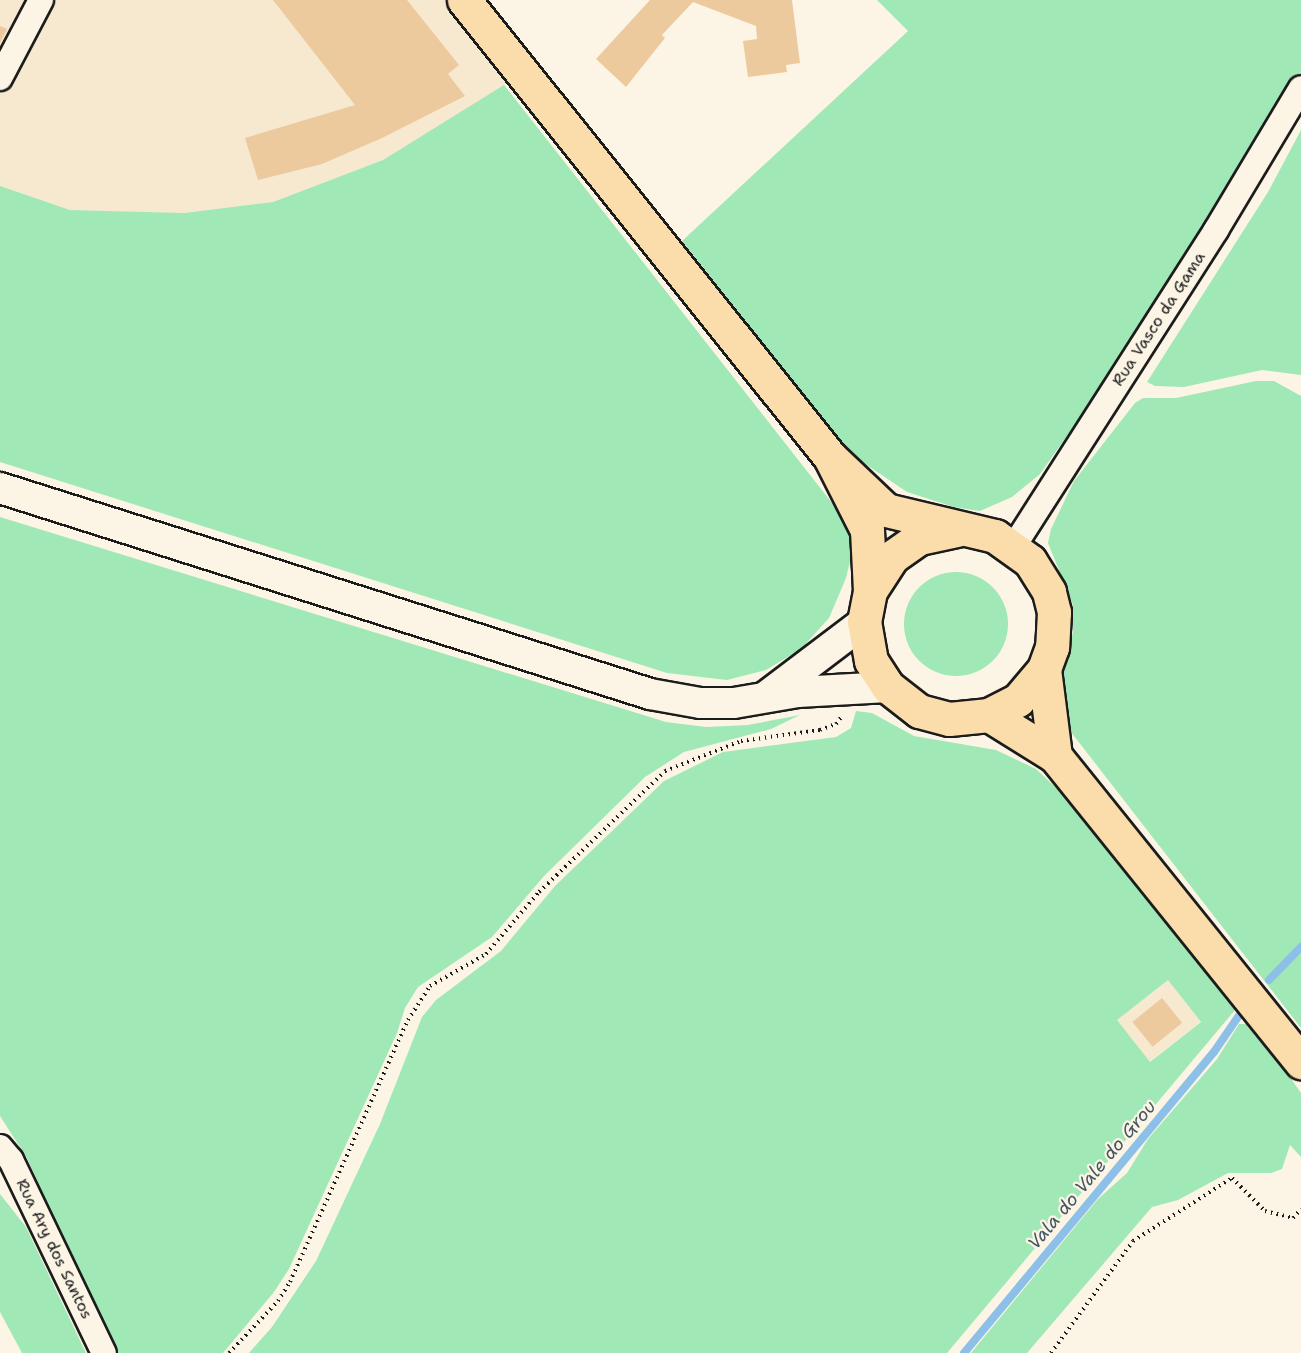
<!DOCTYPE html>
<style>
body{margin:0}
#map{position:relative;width:1301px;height:1353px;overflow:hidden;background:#fcf5e5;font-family:"Shantell Sans",sans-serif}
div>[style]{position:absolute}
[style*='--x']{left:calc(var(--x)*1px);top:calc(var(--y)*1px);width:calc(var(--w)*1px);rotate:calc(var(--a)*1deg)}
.built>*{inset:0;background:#f7e8d0;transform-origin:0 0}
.green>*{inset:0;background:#a0e8b5}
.round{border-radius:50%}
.stream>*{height:8px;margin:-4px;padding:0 4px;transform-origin:4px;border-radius:4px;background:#8dc0e9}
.building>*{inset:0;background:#ecca9e;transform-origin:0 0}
.path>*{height:4px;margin-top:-2px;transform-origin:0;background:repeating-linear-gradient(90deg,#1c1c1c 0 1.5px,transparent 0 6px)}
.roads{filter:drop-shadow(2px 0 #1c1c1c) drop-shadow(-2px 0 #1c1c1c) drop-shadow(0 2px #1c1c1c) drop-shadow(0 -2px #1c1c1c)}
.minor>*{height:24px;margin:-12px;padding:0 12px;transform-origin:12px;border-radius:12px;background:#fcf5e5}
.tertiary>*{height:30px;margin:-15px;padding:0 15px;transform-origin:15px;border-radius:15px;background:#fcf5e5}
.primary>*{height:33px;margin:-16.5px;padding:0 16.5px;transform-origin:16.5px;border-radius:16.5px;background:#faddab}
span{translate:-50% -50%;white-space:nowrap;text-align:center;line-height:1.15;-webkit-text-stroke:4.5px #fcf5e5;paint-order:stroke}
.street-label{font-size:16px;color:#1c1c1c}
.water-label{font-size:18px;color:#445564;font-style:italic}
</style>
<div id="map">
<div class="built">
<div style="clip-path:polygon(0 0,453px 0,516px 78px,383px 160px,273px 202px,184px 213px,70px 210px,0 186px)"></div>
<div style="left:1168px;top:980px;width:53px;height:65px;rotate:52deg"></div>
</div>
<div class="green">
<div style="clip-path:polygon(877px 0,1301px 0,1301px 72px,1167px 294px,1040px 474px,1012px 497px,980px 511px,954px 507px,907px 492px,852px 455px,682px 241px,908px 31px)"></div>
<div style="clip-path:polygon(504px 85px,847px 522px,851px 536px,851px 557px,846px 578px,829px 618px,801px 649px,766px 670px,727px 680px,667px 673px,0 462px,0 186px,70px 210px,184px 213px,273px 202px,383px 160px)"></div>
<div style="clip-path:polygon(1301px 130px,1301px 375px,1262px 370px,1184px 387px,1155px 386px,1147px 382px,1268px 192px)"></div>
<div style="clip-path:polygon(1256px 381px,1274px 381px,1301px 396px,1301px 1028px,1067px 727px,1059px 686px,1073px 632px,1073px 605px,1048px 543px,1051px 529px,1074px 481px,1135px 403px,1143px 398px,1176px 398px)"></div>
<div style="clip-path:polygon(0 517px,666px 722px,706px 727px,748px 725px,800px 715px,771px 729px,684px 752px,645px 777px,544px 876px,492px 937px,418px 987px,405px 1008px,397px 1033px,289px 1269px,274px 1292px,223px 1353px,114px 1353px,27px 1158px,0 1116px)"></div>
<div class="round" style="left:904px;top:572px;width:104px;height:104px"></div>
<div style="clip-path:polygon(evenodd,856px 711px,872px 713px,914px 736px,996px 750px,1036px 769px,1066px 797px,1235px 1010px,947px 1353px,249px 1353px,272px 1327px,316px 1261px,380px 1124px,422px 1017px,436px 1000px,501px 951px,555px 886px,664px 781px,723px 752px,836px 737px,851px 728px,856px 711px,1168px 980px,1201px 1022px,1150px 1062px,1117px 1020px,1168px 980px)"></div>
<div style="clip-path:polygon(1239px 1024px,1248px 1024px,1262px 1038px,1301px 1093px,1301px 1157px,1290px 1145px,1282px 1169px,1271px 1173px,1228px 1173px,1178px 1200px,1152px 1207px,1027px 1353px,971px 1353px,1098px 1199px,1127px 1173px,1148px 1139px,1217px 1059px)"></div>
<div style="clip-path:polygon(0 1194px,26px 1227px,86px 1353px,22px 1353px,0 1312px)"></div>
</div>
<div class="stream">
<div style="--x:1269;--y:980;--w:46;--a:-45.9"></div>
<div style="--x:964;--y:1353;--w:391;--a:-50.3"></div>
<div style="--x:1214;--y:1052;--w:46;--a:-55.6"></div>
</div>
<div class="building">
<div style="clip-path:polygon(273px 0,407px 0,459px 65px,448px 74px,465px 96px,382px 138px,322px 164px,258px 180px,245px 138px,355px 105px)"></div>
<div style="clip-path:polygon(650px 0,792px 0,800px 63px,786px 65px,787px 72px,748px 77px,743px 41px,757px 39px,756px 26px,693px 2px,662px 35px,665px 38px,626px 87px,596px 59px)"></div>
<div style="clip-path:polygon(0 26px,7px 29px,0 43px)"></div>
<div style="left:1162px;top:998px;width:32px;height:38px;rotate:51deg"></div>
</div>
<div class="path">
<div style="--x:229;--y:1353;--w:71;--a:-46.7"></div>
<div style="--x:278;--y:1301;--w:22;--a:-58"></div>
<div style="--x:290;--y:1282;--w:287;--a:-65.8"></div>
<div style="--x:408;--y:1020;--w:40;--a:-57.1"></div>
<div style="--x:430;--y:986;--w:64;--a:-29.7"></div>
<div style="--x:486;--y:954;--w:82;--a:-49.5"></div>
<div style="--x:539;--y:892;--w:175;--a:-43.8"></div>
<div style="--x:665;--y:771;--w:82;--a:-21.5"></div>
<div style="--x:741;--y:741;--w:80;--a:-7.9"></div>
<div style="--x:820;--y:730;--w:17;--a:-21"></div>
<div style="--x:836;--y:724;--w:10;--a:-53"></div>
<div style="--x:1051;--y:1353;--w:139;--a:-53.8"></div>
<div style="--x:1133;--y:1241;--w:117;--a:-32.5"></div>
<div style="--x:1232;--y:1178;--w:47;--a:45"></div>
<div style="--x:1265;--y:1211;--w:29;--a:14"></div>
<div style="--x:1293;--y:1218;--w:12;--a:-48"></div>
</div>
<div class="roads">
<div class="minor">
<div style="--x:0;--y:78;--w:88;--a:-62.3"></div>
<div style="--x:1014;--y:546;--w:375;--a:-57.4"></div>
<div style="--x:1216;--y:230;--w:165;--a:-59.1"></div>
<div style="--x:0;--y:1147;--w:17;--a:50"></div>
<div style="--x:11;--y:1160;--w:214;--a:64.3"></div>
</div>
<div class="tertiary">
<div style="--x:0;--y:488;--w:682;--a:17.58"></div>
<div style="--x:650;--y:694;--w:51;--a:10.2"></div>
<div style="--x:700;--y:703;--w:34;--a:0"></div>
<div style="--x:734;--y:703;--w:65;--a:-9.8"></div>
<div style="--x:798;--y:692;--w:90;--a:-3.2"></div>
<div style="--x:768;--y:695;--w:121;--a:-37.2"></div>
</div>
<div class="primary">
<div style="--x:464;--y:0;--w:585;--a:51.31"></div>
<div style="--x:830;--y:457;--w:77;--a:43.4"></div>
<div style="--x:886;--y:510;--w:112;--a:13.4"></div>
<div style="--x:995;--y:536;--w:43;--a:35.5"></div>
<div style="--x:1030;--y:561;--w:36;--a:58"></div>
<div style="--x:1049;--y:592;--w:21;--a:76"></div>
<div style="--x:1054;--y:612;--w:35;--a:93"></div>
<div style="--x:1052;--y:647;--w:23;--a:110"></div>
<div style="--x:1044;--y:669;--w:40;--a:130"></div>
<div style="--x:1018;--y:700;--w:33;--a:153"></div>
<div style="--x:989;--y:715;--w:40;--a:174.3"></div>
<div style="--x:949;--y:719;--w:31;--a:-165"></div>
<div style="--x:919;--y:711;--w:39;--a:-142"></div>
<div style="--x:888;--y:687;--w:31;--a:-123"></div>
<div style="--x:871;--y:661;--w:40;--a:-100"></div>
<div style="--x:864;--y:622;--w:32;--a:-79"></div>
<div style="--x:870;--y:591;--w:61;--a:-92.8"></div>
<div style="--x:867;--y:530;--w:82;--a:-116.9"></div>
<div style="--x:870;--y:591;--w:40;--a:-57.1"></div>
<div style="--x:892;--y:557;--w:33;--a:-35"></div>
<div style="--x:919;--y:538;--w:39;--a:-12"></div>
<div style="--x:1044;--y:669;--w:88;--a:82.8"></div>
<div style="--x:989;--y:715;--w:78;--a:31.8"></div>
<div style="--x:1055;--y:756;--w:393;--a:51.2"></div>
</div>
</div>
<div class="street-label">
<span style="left:1159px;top:319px;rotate:-57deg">Rua Vasco da Gama</span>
<span style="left:54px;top:1249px;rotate:64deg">Rua Ary dos Santos</span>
</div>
<div class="water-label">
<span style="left:1092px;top:1175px;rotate:-50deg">Vala do Vale do Grou</span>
</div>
</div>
